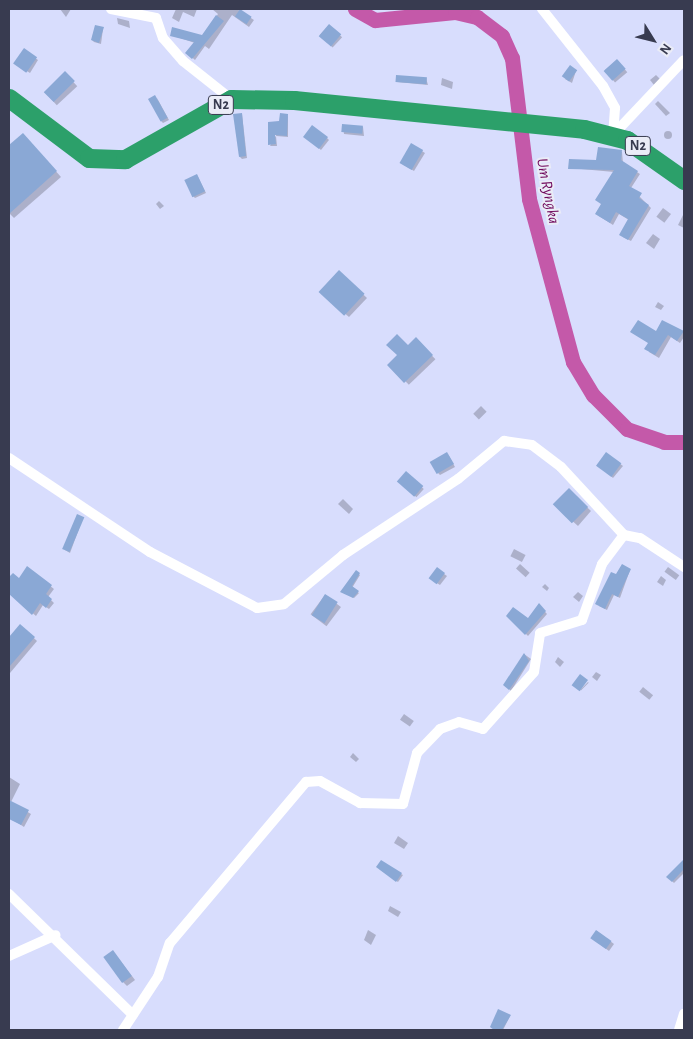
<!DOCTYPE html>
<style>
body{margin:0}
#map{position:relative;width:693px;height:1039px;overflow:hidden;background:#d8ddfd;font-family:"Alegreya Sans",sans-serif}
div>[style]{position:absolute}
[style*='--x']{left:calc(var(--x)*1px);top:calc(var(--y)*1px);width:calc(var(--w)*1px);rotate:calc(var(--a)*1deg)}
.shadow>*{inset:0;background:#0003;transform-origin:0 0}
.round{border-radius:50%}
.river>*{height:15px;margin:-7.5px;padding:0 7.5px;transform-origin:7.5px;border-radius:7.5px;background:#c459a9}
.building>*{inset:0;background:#8aa8d5;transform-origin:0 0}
.street>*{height:10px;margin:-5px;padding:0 5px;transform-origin:5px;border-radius:5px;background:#fff}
.highway>*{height:19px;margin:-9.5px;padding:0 9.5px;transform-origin:9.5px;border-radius:9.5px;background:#2ca06a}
span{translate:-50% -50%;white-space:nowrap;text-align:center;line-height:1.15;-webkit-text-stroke:4px #eaecf7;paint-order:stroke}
.shield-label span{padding:1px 4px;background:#eaecf7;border:1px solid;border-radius:4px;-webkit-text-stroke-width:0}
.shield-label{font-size:14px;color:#383b50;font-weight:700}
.water-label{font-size:16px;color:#70095c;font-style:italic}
.frame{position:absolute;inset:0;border:10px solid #383b50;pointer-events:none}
.north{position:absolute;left:628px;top:15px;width:50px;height:50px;-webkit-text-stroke:4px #eaecf7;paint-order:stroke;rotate:126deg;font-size:14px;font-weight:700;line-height:20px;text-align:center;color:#383b50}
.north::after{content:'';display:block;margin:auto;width:18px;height:22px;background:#383b50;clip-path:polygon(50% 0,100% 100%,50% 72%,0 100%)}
</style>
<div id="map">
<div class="shadow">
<div style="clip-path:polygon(60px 9px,71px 9px,66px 17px)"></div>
<div style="clip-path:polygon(176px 9px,197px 9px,194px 17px,183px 12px,179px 22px,172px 18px)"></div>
<div style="clip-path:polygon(212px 9px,237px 9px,254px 20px,249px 27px,232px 15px,209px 49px,205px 46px,195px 60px,187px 53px,195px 43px,171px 35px,202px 36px,218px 14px)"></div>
<div style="clip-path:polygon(117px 18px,129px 21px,130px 28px,118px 24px)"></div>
<div style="left:329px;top:25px;width:18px;height:14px;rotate:43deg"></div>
<div style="clip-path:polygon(103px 29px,101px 44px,94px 42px,92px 40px)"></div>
<div style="clip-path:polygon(24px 50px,38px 60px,30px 73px,17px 65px)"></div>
<div style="left:617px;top:60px;width:16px;height:16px;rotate:50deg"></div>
<div style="clip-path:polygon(576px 71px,572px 83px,565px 79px)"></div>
<div style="left:65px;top:73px;width:18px;height:28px;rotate:47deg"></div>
<div style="clip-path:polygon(656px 75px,660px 79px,654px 85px,650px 80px)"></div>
<div style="clip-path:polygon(426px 78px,428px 85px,397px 82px)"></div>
<div style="clip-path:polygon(442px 78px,453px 82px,452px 89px,441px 85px)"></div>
<div style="clip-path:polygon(157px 98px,169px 120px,163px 123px,161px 121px)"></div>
<div style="clip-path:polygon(658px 101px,670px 113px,666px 116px,655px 104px)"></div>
<div style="clip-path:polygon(242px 114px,247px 158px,242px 159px,240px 157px)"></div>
<div style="clip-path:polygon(288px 115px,288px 137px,276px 136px,277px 146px,270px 146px)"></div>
<div style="clip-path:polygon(343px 125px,363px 127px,364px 136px,344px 134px)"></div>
<div class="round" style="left:664px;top:131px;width:8px;height:8px"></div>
<div style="clip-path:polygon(23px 134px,61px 177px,14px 218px,9px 213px,9px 147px)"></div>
<div style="clip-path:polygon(304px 136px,327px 138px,329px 140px,321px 150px)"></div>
<div style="clip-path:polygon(412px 145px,425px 153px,414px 171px,404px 165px)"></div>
<div style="clip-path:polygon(599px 148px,622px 152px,623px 163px,640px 174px,631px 188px,651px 208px,631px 241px,623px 237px,629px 220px,619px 214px,613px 225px,599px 216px,614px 172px,570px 168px,598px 161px)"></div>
<div style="clip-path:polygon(197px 175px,206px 193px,195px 198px,193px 196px)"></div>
<div style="clip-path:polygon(159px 201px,164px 206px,160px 209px,156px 204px)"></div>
<div style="left:663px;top:208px;width:10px;height:11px;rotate:37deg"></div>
<div style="clip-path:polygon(683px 215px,684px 215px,684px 228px,678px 225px)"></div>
<div style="clip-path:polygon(653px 234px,660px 239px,654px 249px,646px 243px)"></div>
<div style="clip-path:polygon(339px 272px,367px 298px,349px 317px,323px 295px)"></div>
<div style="clip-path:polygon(658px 302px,664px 306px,661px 310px,655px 307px)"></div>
<div style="clip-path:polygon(656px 332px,683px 332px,684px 337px,680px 343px,671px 337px,659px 358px,649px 352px)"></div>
<div style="left:416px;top:339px;width:28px;height:37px;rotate:46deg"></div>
<div style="left:481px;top:406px;width:8px;height:11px;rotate:45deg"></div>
<div style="clip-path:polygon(607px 454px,623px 466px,613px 478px,600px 467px)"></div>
<div style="clip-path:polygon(449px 456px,455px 467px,440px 475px,438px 473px)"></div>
<div style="left:406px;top:473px;width:24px;height:11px;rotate:42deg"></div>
<div style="clip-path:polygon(569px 490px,591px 511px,578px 526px,559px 509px)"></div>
<div style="clip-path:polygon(343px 499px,353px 509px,349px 514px,338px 504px)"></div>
<div style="clip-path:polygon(83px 518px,70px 553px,65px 550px)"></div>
<div style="left:514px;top:549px;width:13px;height:8px;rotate:27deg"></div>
<div style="left:520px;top:564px;width:13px;height:6px;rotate:42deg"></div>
<div style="left:668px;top:567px;width:14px;height:6px;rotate:36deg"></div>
<div style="clip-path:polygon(28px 568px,54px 589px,48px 597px,54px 603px,49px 609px,43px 605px,36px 616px,9px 593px,9px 579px,13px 574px,19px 580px)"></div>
<div style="clip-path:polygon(437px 569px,447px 576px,440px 585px,432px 580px)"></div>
<div style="clip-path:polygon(630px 570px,620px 598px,614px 595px,607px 610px,599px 606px,616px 576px)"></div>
<div style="clip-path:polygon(356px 572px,360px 575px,352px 588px,359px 593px,354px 598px,342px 591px)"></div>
<div style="clip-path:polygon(661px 576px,666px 580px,663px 586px,657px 582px)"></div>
<div style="clip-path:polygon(545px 584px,549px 588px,547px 591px,542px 587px)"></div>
<div style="clip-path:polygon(578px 592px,583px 596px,579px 602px,573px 597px)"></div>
<div style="left:325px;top:595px;width:20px;height:24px;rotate:37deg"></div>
<div style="clip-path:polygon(539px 605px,547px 614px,528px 636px,508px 616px,529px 620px)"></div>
<div style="clip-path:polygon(21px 626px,37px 641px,10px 673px,9px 640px)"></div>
<div style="clip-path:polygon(524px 654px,531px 659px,511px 691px,507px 687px)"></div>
<div style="clip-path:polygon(558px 657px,564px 662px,560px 667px,555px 662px)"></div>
<div style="clip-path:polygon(596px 672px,601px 675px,597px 681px,592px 677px)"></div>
<div style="left:588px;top:682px;width:1px;height:11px;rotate:45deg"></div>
<div style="left:643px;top:687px;width:13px;height:6px;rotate:39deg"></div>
<div style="left:404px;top:714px;width:12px;height:7px;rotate:35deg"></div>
<div style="clip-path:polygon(353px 753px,359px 759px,356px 762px,350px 757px)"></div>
<div style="clip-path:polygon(9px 777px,20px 784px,11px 802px,31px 814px,24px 827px,9px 817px)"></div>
<div style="clip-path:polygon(398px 836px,408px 843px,404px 849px,394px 843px)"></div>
<div style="clip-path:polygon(684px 861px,684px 873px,674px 883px,668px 877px)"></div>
<div style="clip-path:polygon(379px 869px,401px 874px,403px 875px,398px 882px)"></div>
<div style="clip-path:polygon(390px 906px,401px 912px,398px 917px,388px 911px)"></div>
<div style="clip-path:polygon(368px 930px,376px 935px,371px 945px,364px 940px)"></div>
<div style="clip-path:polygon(597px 931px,614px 944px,609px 951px,594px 940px)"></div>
<div style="clip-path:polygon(116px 955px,135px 980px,127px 986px,123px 982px)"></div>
<div style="clip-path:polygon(510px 1016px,503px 1030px,491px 1027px)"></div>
</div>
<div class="river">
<div style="--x:355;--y:9;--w:23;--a:29"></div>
<div style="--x:375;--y:20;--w:80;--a:-5.7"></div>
<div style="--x:455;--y:12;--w:23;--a:13"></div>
<div style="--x:477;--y:17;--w:31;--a:37"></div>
<div style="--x:502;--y:36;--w:24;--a:66"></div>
<div style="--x:512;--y:58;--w:142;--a:83.1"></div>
<div style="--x:529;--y:199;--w:169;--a:74.9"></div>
<div style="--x:573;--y:362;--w:39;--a:59"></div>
<div style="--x:593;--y:395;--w:48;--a:45"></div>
<div style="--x:627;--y:429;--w:39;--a:19"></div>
<div style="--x:664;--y:442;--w:20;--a:0"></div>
</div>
<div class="building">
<div style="left:240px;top:9px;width:14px;height:9px;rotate:34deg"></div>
<div style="clip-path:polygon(216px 15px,224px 21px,192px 59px,185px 53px,194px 42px,170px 36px,172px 27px,202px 35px)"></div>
<div style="left:329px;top:24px;width:16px;height:16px;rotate:40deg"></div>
<div style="clip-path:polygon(95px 25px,104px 27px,99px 43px,91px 40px)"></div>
<div style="left:24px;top:48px;width:16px;height:19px;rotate:35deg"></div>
<div style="left:617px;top:59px;width:13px;height:18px;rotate:48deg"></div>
<div style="left:570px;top:65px;width:9px;height:14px;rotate:36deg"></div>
<div style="left:65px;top:71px;width:14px;height:30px;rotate:45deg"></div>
<div style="left:396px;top:75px;width:31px;height:7px;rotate:4deg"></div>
<div style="left:155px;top:95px;width:26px;height:8px;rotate:61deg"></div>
<div style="clip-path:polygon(242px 113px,246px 156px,239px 157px,233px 114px)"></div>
<div style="clip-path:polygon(280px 113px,288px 114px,287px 136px,275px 135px,276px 144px,268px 145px,268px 122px,279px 121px)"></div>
<div style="left:342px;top:124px;width:21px;height:8px;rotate:5deg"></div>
<div style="left:312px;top:125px;width:20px;height:15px;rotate:37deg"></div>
<div style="clip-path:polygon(23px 133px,57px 171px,9px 214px,9px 145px)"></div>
<div style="left:411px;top:143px;width:14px;height:23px;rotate:30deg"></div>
<div style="clip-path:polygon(598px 147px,622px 150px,621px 160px,638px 171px,629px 186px,642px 193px,639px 198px,649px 205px,628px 240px,619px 235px,628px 219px,616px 212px,610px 223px,595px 214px,601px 204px,595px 200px,614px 170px,568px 169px,569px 159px,596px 160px)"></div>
<div style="left:197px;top:174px;width:19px;height:14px;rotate:65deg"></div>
<div style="left:339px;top:270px;width:35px;height:30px;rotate:43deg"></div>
<div style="clip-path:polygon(638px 320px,656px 331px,662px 320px,684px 331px,677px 341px,668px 335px,655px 355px,644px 349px,648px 343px,630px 332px)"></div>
<div style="clip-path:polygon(397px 334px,408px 345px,416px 337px,433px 355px,404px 383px,387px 365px,397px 355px,386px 345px)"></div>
<div style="left:447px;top:452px;width:14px;height:20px;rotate:60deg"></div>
<div style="left:606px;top:452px;width:19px;height:17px;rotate:36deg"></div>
<div style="left:406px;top:471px;width:23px;height:14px;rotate:41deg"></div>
<div style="left:569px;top:488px;width:27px;height:23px;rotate:45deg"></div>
<div style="left:77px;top:514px;width:8px;height:38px;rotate:23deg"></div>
<div style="clip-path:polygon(622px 564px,631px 569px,618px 597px,612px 594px,605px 609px,595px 604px,611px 572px,616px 574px)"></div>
<div style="clip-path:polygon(27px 566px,52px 585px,46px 594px,52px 599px,46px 608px,40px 603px,32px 615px,9px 594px,9px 577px,13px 573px,19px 578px)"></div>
<div style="left:437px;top:567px;width:10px;height:14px;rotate:37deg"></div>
<div style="clip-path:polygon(356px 570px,360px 573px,352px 586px,359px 591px,353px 598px,340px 592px)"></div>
<div style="left:325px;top:594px;width:15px;height:25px;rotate:32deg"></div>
<div style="clip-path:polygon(539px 603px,546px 611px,525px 635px,506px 616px,513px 607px,528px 618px)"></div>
<div style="clip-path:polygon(20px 624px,35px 637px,9px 667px,9px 637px)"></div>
<div style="clip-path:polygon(524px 653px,529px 661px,509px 690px,503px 685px)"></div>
<div style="left:580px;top:674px;width:10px;height:14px;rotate:37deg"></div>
<div style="clip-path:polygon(9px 800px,29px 810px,21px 825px,9px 819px)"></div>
<div style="clip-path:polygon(684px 859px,684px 869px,672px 882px,666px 877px)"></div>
<div style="clip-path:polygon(381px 860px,402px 873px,396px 882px,376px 867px)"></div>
<div style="left:596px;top:930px;width:19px;height:10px;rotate:35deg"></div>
<div style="left:113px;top:950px;width:32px;height:12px;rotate:54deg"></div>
<div style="clip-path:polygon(498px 1009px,511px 1015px,502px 1030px,494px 1030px,490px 1027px)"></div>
</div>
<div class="street">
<div style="--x:111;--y:9;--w:46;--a:11.3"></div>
<div style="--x:156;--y:18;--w:21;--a:71"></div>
<div style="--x:163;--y:38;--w:30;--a:49"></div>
<div style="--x:183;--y:61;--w:61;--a:38.4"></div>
<div style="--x:542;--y:9;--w:98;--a:51.6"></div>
<div style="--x:603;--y:86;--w:25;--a:61"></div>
<div style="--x:615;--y:108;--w:27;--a:94"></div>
<div style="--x:613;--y:135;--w:103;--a:-46.6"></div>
<div style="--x:9;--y:458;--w:169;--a:33.7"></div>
<div style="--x:150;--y:552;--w:121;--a:27.6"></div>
<div style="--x:257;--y:608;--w:27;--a:-8"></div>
<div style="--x:284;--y:604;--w:77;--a:-39.7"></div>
<div style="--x:343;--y:555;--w:138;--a:-33.5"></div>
<div style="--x:458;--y:479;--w:60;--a:-39.6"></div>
<div style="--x:504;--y:441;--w:28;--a:8"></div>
<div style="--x:532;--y:445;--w:36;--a:37"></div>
<div style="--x:561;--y:467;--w:93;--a:47.2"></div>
<div style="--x:9;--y:894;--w:173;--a:44.3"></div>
<div style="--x:9;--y:956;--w:51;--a:-24.1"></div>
<div style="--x:123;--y:1030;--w:64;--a:-56.6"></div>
<div style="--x:158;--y:977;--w:36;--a:-71"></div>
<div style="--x:170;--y:943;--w:211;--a:-49.8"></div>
<div style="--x:306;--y:782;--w:14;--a:-4"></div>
<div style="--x:320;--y:781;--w:46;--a:28.8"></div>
<div style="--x:360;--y:803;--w:43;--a:1.3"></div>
<div style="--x:403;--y:804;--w:53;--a:-74.6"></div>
<div style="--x:417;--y:753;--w:33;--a:-46"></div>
<div style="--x:440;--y:729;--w:20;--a:-20"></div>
<div style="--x:459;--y:722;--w:25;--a:16"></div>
<div style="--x:483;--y:729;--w:76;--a:-48.2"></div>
<div style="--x:534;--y:672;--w:39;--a:-81"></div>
<div style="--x:540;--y:633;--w:44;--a:-17.2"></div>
<div style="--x:582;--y:620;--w:59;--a:-70.3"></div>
<div style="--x:602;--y:564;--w:36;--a:-53"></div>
<div style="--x:624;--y:535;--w:16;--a:11"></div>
<div style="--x:640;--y:538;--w:53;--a:33.4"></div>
<div style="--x:679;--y:1030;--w:17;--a:-73"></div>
</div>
<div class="highway">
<div style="--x:9;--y:98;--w:100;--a:36.9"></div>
<div style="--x:89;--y:158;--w:36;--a:2"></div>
<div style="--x:125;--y:159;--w:122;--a:-29.5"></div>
<div style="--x:231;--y:99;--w:63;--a:0.9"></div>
<div style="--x:294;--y:100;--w:291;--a:5.7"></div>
<div style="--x:584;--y:129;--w:44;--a:14.3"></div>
<div style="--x:627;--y:140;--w:70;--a:35.1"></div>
</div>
<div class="shield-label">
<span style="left:221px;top:105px">N2</span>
<span style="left:638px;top:146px">N2</span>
</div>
<div class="water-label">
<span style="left:548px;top:191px;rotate:79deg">Um Ryngka</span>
</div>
<div class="frame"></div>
<div class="north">N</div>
</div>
